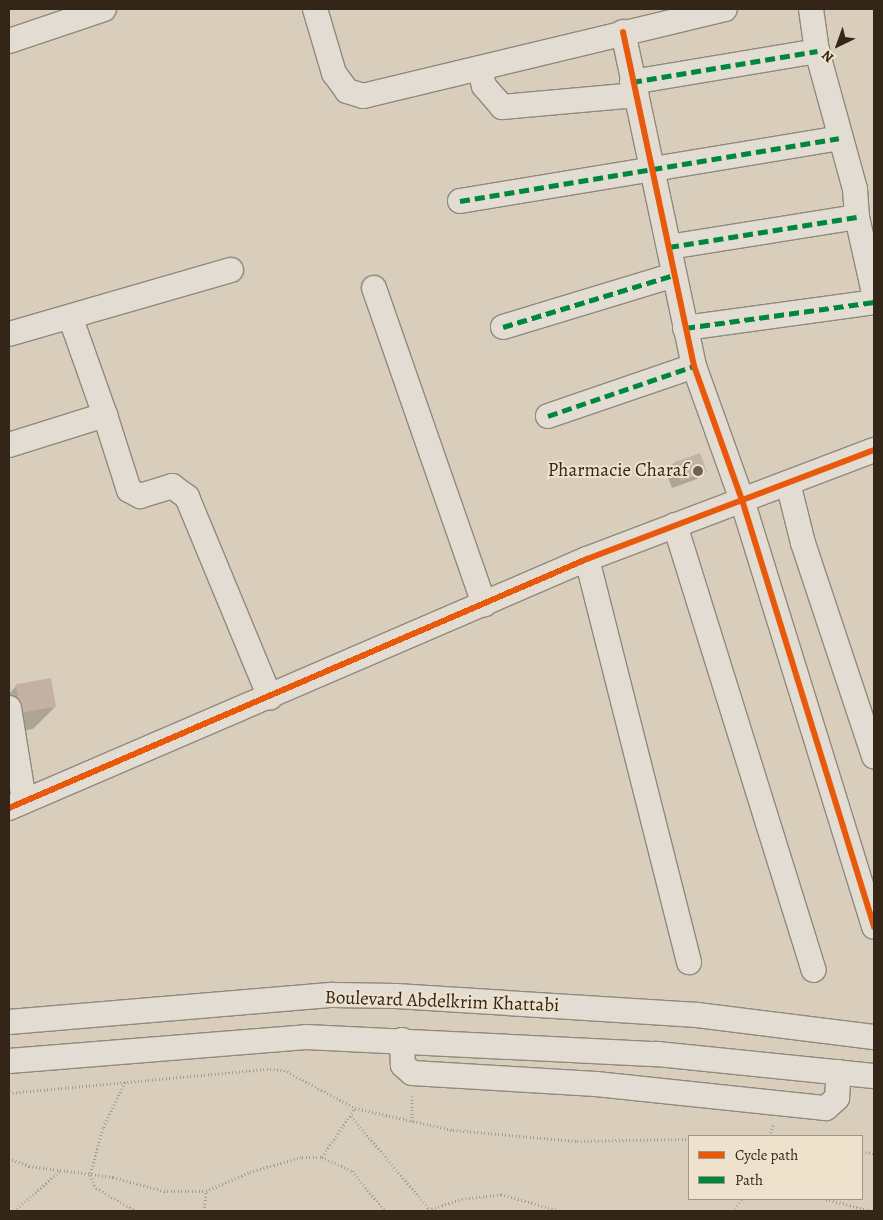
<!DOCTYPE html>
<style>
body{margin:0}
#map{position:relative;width:883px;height:1220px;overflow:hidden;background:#d9cebc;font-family:Alegreya,serif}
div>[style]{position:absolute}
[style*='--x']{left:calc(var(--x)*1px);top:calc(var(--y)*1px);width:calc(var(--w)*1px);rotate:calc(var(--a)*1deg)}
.shadow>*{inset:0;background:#0003}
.building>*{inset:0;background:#c3b1a4;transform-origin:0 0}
.path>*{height:3px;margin-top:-1.5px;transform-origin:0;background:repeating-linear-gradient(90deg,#a39e95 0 1px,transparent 0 3.5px)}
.roads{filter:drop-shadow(1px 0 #90897d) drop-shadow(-1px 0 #90897d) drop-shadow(0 1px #90897d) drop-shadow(0 -1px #90897d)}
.minor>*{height:24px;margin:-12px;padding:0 12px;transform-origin:12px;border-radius:12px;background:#e2dcd3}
.quiet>*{height:5px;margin-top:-2.5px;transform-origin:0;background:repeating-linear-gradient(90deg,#00873e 0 10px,transparent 0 15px)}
.cycleway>*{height:6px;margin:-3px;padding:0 3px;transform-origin:3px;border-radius:3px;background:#e8590c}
.dots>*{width:14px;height:14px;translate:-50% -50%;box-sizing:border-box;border:2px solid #eee2cc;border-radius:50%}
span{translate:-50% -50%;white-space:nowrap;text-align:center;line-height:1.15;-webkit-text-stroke:4px #eee2cc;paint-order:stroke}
.poi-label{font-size:19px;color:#342519}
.right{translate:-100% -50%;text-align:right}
.street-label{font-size:19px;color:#342519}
.frame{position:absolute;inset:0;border:10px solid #342519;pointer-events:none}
.legend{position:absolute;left:688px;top:1135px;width:175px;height:65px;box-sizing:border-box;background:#eee2cc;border:1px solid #a49684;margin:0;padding:6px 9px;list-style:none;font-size:15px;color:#342519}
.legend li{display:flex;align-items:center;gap:10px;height:25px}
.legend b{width:25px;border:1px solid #a49684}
.north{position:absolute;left:813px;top:20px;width:50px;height:50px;-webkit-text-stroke:4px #eee2cc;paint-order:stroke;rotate:222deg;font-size:14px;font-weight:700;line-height:20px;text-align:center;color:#342519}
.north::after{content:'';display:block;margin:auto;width:18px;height:22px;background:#342519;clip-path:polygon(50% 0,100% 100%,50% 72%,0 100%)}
</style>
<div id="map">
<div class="shadow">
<div style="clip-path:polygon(674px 463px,705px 471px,697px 479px,672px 488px,666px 471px)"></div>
<div style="clip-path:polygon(16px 686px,55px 707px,33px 729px,9px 734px,9px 694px)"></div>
</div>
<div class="building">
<div style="left:700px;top:453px;width:20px;height:28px;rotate:70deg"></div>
<div style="left:51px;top:678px;width:29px;height:36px;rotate:80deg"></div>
</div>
<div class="path">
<div style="--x:125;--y:1082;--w:51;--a:115.6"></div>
<div style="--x:103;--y:1128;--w:49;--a:105.5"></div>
<div style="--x:90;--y:1175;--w:14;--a:65"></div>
<div style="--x:96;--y:1188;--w:46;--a:29.9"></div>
<div style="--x:9;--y:1093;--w:262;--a:-5.3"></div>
<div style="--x:270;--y:1069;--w:14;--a:4"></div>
<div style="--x:284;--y:1070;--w:81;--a:28.2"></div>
<div style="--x:355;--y:1108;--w:100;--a:12.7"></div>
<div style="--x:453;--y:1130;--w:124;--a:5.1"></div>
<div style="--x:577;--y:1141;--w:112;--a:-1"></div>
<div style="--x:412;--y:1096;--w:26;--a:90"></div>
<div style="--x:351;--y:1116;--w:124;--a:49.9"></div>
<div style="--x:769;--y:1136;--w:13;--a:-67"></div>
<div style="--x:862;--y:1152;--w:12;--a:5"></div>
<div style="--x:322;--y:1157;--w:59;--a:-56"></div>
<div style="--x:9;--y:1158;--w:22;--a:22"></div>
<div style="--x:29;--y:1166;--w:85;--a:7.5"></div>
<div style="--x:113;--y:1177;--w:53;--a:15.4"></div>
<div style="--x:164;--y:1191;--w:42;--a:0"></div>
<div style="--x:206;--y:1191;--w:48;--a:-23.4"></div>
<div style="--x:250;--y:1172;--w:54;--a:-16.1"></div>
<div style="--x:302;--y:1157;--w:20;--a:0"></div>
<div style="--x:322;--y:1157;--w:33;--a:25"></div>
<div style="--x:352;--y:1171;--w:52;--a:50.5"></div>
<div style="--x:826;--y:1199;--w:48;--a:14.6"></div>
<div style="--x:14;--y:1211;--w:61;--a:-41"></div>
<div style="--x:204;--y:1211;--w:20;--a:-84"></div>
<div style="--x:425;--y:1211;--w:39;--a:-18"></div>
<div style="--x:462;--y:1199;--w:39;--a:-7"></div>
<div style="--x:501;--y:1194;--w:61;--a:16.1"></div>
<div style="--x:732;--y:1211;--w:16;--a:-50"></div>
</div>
<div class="roads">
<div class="minor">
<div style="--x:315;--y:9;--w:67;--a:73.5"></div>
<div style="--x:334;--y:73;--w:22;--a:54"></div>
<div style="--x:347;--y:91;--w:17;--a:17"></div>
<div style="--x:363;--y:96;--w:372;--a:-13.5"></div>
<div style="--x:811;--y:9;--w:42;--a:81.9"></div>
<div style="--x:817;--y:51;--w:143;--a:74.6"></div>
<div style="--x:855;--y:189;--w:28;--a:86"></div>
<div style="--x:857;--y:217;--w:78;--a:77.4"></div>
<div style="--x:623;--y:32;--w:341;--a:78"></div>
<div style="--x:694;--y:366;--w:142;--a:70.3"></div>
<div style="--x:742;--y:500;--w:447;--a:72.8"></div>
<div style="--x:9;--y:41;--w:100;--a:-18.6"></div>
<div style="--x:480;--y:69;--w:17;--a:77"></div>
<div style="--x:484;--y:86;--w:28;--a:49"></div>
<div style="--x:502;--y:107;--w:135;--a:-5.1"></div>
<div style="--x:632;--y:82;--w:188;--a:-9.5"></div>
<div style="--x:460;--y:201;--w:384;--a:-9.4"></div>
<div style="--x:669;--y:247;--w:190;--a:-9.1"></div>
<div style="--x:374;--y:288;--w:335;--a:70.8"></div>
<div style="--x:503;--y:327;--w:179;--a:-16.9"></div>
<div style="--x:685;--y:328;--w:191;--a:-7.8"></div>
<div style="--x:9;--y:334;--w:231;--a:-16.1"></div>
<div style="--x:105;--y:415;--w:79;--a:72.3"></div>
<div style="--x:129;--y:490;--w:13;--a:29"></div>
<div style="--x:140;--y:496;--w:34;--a:-17"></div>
<div style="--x:172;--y:486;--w:19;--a:36"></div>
<div style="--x:187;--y:497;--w:217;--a:67.5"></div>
<div style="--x:548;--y:416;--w:154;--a:-18.9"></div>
<div style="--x:9;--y:445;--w:101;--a:-17.4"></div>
<div style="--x:105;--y:415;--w:102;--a:-109.5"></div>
<div style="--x:788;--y:483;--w:62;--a:76"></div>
<div style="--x:803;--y:543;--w:225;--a:71.6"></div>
<div style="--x:675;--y:525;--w:466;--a:72.7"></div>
<div style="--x:587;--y:559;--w:416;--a:75.8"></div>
<div style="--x:9;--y:708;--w:94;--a:80.8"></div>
<div style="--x:9;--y:808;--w:629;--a:-23.31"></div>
<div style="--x:587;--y:559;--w:307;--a:-20.8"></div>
<div style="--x:9;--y:1022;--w:325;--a:-4.8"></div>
<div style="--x:333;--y:995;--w:63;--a:0.9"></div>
<div style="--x:396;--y:996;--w:302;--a:3.6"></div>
<div style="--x:697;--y:1015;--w:178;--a:7.1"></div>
<div style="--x:402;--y:1040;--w:25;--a:88"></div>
<div style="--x:403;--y:1065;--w:12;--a:42"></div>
<div style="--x:412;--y:1073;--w:184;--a:3.4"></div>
<div style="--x:596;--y:1084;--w:231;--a:6"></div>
<div style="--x:826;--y:1108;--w:15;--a:-42"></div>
<div style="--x:837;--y:1098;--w:26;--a:-86"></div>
<div style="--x:9;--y:1061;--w:298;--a:-4.6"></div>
<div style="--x:306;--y:1037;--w:351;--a:2.8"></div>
<div style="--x:657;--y:1054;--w:218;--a:5.8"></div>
</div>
</div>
<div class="quiet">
<div style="--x:632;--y:82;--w:188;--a:-9.5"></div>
<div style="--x:460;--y:201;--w:384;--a:-9.4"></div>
<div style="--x:669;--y:247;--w:190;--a:-9.1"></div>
<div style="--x:503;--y:327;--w:179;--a:-16.9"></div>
<div style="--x:685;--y:328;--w:191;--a:-7.8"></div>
<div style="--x:548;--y:416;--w:154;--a:-18.9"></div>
</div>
<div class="cycleway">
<div style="--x:623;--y:32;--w:341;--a:78"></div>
<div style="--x:694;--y:366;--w:142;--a:70.3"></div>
<div style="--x:742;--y:500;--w:447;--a:72.8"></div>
<div style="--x:9;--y:808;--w:629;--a:-23.31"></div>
<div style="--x:587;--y:559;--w:307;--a:-20.8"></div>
</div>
<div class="dots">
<div style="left:698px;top:471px;background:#6e6052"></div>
</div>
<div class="poi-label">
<span class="right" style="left:688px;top:471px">Pharmacie Charaf</span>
</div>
<div class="street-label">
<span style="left:442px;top:1002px;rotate:2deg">Boulevard Abdelkrim Khattabi</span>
</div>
<div class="frame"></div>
<ul class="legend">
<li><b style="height:6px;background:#e8590c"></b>Cycle path</li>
<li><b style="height:6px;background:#00873e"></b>Path</li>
</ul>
<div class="north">N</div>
</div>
